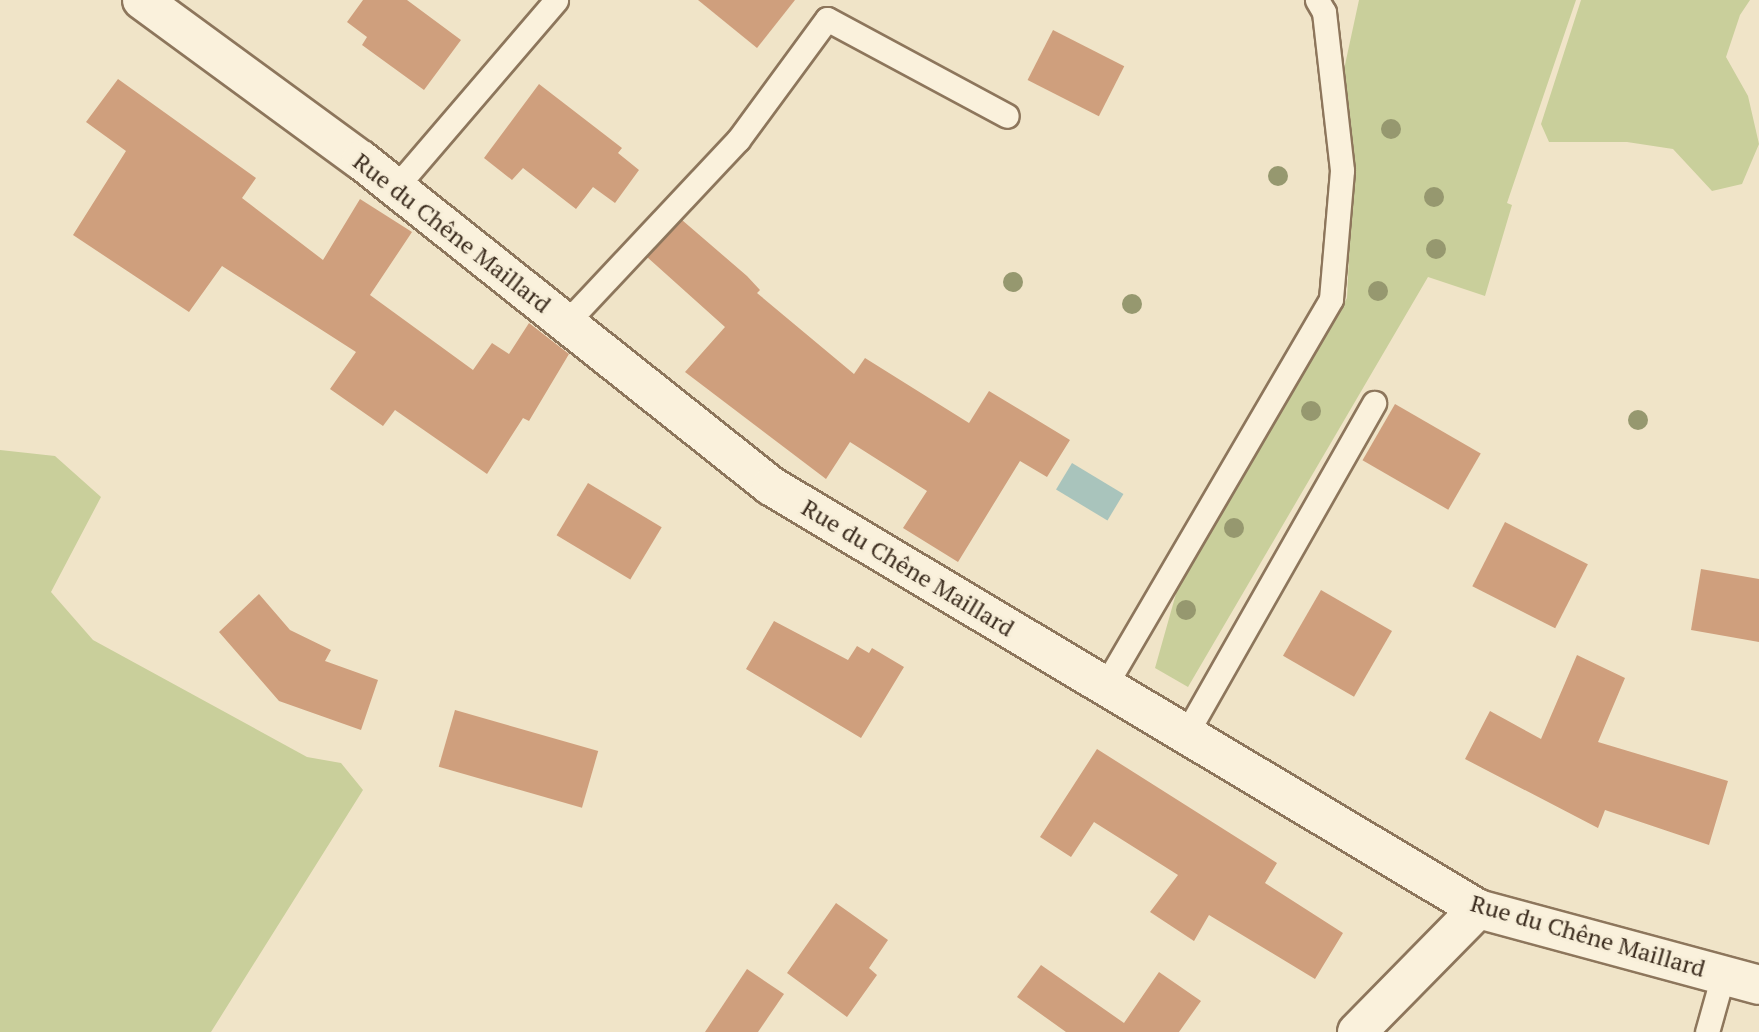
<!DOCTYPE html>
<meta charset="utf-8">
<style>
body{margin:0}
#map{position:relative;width:1759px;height:1032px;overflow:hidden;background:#f0e4c8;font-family:"PT Serif",serif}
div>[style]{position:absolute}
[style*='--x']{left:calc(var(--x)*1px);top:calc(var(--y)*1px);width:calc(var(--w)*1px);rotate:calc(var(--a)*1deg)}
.green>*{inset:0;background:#c9cf9b}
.water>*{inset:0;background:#a9c4bc;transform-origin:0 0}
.building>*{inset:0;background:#cf9f7d;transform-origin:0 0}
.roads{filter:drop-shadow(2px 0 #8d765c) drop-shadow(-2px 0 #8d765c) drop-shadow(0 2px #8d765c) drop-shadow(0 -2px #8d765c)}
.service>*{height:23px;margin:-11.5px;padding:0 11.5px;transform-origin:11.5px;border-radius:11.5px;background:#faf1dc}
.minor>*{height:38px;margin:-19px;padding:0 19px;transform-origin:19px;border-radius:19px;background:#faf1dc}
.trees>*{width:20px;height:20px;margin:-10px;border-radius:50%;background:#96986f}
span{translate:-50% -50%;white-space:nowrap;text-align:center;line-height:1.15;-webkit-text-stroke:5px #f7eed8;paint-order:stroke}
.street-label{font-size:24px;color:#3d2e20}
</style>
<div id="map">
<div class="green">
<div style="clip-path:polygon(1359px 0,1576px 0,1507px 203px,1512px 205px,1485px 296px,1428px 277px,1188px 687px,1155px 668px,1179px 583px,1347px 298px,1354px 152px,1343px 74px)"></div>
<div style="clip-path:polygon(1581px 0,1750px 0,1740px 15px,1726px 57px,1748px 96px,1759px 144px,1742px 184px,1712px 191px,1673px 149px,1627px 142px,1549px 142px,1541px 124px)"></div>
<div style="clip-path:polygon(0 450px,55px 456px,101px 497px,51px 592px,93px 640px,307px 757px,341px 763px,363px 790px,211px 1032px,0 1032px)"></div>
</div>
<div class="water">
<div style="left:1072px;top:463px;width:60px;height:31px;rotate:31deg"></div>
</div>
<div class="building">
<div style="clip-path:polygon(363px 0,407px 0,461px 40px,424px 90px,362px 45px,367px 37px,347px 22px)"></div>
<div style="clip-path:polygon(698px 0,795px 0,757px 48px)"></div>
<div style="left:1053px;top:30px;width:80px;height:56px;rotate:27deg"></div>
<div style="clip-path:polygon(118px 79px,256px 178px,242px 198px,323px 260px,360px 199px,412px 232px,370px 295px,473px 370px,492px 343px,509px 354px,529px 323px,569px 354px,529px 421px,523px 418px,487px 474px,395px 410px,383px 426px,330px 389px,356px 352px,222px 266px,189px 312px,73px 235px,126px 151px,86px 122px)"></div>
<div style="clip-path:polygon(539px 84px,622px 148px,618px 153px,639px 170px,615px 203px,593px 187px,576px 209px,523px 168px,512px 180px,484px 158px)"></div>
<div style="clip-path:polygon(682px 220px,747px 276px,760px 290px,757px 293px,854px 374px,865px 358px,969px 423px,989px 391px,1070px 440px,1047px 477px,1020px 461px,958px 562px,903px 528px,927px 491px,850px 442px,826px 479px,685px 372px,725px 327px,647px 257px)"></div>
<div style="left:1395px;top:404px;width:99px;height:65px;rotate:30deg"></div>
<div style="left:588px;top:483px;width:86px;height:61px;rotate:31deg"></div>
<div style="left:1505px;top:522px;width:93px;height:72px;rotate:27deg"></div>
<div style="clip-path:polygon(1701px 569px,1759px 579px,1759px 642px,1691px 630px)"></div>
<div style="left:1321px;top:590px;width:82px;height:76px;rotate:30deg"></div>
<div style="clip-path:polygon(259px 594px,290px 630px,331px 650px,325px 661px,378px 680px,361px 730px,279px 701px,219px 632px)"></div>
<div style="clip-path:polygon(774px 621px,848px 660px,857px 646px,869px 653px,872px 648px,904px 667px,861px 738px,746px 669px)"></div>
<div style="clip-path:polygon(1577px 655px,1625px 678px,1598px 742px,1728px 781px,1709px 845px,1605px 810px,1598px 828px,1465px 759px,1490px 711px,1541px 739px)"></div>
<div style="left:455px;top:710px;width:149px;height:59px;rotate:16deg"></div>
<div style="clip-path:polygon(1097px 749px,1277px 863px,1265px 883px,1343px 933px,1315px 979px,1209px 915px,1194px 941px,1150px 912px,1178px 875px,1094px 822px,1071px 857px,1040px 837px)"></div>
<div style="clip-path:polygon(836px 903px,888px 940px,869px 968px,877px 975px,847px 1017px,787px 973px)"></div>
<div style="clip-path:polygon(1041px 965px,1124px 1023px,1159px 972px,1201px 1001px,1179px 1032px,1066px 1032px,1017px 997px)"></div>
<div style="clip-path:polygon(747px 969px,784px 994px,758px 1032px,705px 1032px)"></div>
</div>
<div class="roads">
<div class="service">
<div style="--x:396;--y:187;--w:246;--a:-49.4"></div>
<div style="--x:566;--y:323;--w:251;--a:-46.8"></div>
<div style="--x:738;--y:140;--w:150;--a:-53.7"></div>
<div style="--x:827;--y:19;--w:204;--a:28.3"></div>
<div style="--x:1105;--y:686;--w:448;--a:-59.7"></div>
<div style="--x:1331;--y:299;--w:129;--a:-85.1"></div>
<div style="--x:1342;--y:170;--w:159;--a:-96.5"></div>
<div style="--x:1324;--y:12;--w:14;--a:-120"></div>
<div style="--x:1186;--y:734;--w:381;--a:-60.4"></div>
<div style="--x:1707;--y:1032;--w:59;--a:-74.3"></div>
</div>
<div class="minor">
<div style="--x:142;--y:0;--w:271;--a:36.2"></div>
<div style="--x:361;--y:160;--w:524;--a:38.49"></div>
<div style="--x:771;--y:486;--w:824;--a:30.89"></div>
<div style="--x:1478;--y:909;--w:291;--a:15.1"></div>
<div style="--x:1357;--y:1032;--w:173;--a:-45.5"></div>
</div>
</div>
<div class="trees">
<div style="left:1391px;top:129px"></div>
<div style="left:1278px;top:176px"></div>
<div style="left:1434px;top:197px"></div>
<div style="left:1436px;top:249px"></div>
<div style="left:1013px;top:282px"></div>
<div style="left:1378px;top:291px"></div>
<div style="left:1132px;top:304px"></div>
<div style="left:1311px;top:411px"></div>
<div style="left:1638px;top:420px"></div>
<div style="left:1234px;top:528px"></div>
<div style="left:1186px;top:610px"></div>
</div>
<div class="street-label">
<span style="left:452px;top:233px;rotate:38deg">Rue du Chêne Maillard</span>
<span style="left:908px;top:568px;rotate:31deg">Rue du Chêne Maillard</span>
<span style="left:1588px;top:936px;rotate:16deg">Rue du Chêne Maillard</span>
</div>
</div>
